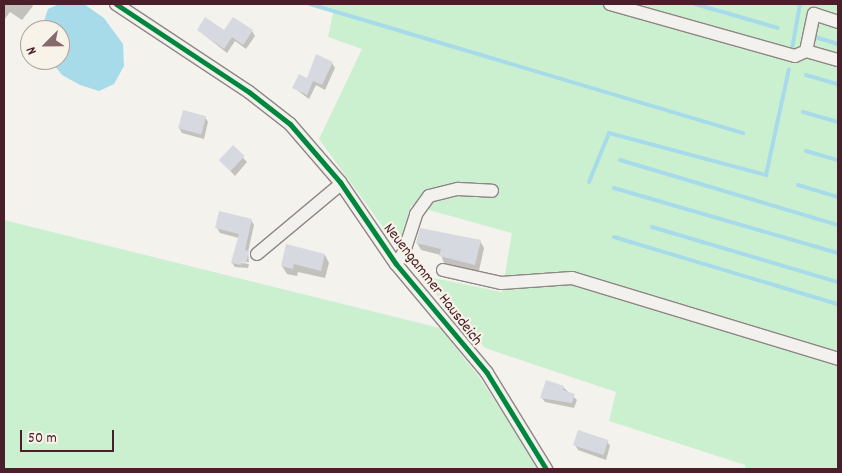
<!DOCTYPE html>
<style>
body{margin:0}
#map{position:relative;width:842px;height:473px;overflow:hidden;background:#f4f2ec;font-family:Dekko,sans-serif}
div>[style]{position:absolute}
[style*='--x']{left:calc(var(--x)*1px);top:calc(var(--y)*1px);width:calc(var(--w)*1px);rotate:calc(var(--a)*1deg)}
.green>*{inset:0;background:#cbf0d0}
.water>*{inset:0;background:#a8dbe9}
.shadow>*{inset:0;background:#0003}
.stream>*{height:4px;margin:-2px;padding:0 2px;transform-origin:2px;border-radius:2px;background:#a8dbe9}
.building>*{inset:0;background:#d7d9e0;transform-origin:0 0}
.roads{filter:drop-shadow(1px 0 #8f8685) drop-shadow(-1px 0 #8f8685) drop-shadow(0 1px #8f8685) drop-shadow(0 -1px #8f8685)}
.minor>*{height:12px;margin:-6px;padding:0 6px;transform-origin:6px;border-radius:6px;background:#f2f1ed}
.cycleway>*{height:5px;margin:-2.5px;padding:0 2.5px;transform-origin:2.5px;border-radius:2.5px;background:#00873e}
span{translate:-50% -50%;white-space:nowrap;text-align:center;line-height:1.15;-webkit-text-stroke:4.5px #f7f3e8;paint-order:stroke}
.street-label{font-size:16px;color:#4a1f2b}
.frame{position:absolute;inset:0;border:5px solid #4a1f2b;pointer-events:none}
.north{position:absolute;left:20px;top:20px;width:50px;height:50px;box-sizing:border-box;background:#f7f3e8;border:1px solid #b29e9c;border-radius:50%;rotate:247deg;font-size:14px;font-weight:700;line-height:20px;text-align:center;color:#4a1f2b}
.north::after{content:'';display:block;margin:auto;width:18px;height:22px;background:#86696f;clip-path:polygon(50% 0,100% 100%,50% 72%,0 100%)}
.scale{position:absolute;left:20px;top:430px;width:94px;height:22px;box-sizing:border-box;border:2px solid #4a1f2b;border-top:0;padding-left:6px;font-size:15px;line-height:18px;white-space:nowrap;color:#4a1f2b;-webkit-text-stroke:4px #f7f3e8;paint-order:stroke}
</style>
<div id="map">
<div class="green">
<div style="clip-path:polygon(319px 4px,838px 4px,838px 469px,745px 469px,745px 465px,609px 421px,616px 392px,485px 348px,419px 275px,502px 292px,512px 233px,411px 205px,399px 249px,319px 139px,362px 49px,328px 37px,334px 9px)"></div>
<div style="clip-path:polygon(4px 220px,440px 328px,480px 378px,539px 469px,4px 469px)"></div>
</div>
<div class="water">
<div style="clip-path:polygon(59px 4px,84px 4px,104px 18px,123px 44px,124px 66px,114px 84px,99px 91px,80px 85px,62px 75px,51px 61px,60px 60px,60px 30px,41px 30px,48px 9px)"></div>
</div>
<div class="shadow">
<div style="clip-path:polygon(4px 4px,32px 4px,33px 6px,22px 20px,10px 12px,4px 20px)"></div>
<div style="clip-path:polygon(198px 30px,252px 31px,255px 36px,246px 49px,235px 41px,227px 53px)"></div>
<div style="clip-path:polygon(317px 56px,332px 63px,335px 68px,325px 90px,316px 85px,309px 99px,294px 88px,308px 80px)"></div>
<div style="clip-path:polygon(205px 117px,208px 122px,204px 139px,182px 133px,179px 128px)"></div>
<div style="clip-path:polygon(233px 147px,247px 162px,235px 176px,221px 161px)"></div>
<div style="clip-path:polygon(251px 220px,254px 225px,248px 252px,249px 262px,235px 262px,249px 264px,248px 268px,235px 267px,232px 263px,239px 238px,220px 233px,217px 228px)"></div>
<div style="clip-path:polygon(480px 241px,484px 248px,479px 271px,444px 263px,441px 255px,421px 250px,417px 243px)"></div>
<div style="clip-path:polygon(325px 255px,329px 263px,325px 278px,298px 272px,297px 276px,287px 274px,282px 266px)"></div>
<div style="clip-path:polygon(563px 387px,577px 400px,574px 408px,545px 402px,542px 398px)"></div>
<div style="clip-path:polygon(607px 441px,610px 446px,606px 460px,578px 450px,575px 445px)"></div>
</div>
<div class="stream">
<div style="--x:310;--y:4;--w:452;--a:16.6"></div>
<div style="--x:695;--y:4;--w:86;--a:16.1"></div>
<div style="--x:815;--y:37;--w:24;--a:17"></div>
<div style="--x:792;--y:49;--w:46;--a:-79.9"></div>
<div style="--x:806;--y:75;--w:33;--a:16"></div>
<div style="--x:803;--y:112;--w:36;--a:16"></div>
<div style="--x:806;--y:151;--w:33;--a:16"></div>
<div style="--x:620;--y:160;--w:227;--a:16.6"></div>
<div style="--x:589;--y:182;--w:53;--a:-67.8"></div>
<div style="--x:609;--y:133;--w:163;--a:15"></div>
<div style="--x:766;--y:175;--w:108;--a:-77.8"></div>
<div style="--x:798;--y:185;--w:42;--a:16.7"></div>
<div style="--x:614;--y:188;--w:233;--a:16.2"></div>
<div style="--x:652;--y:227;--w:194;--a:16.5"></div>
<div style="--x:614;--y:237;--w:234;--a:16.7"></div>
</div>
<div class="building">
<div style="clip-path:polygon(205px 17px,224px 30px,233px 17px,253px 30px,243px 45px,232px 37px,224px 49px,197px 30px)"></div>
<div style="clip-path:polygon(316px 54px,333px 62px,322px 85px,313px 81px,307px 95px,292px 88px,299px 74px,307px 78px)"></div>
<div style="left:183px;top:110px;width:24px;height:19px;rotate:15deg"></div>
<div style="left:233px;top:145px;width:16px;height:21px;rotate:43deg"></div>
<div style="clip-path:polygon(219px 211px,252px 219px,245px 250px,249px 251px,246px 263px,242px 262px,241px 265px,231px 263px,239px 234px,215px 228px)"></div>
<div style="clip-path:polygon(420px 228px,481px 240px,475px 265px,439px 256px,441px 249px,416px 243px)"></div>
<div style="clip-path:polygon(286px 244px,325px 254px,321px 271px,294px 264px,293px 269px,281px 266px)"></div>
<div style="clip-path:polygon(546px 380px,564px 386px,563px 390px,575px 394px,572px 403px,540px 398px)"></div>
<div style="left:578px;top:430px;width:32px;height:16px;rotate:18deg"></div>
</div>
<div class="roads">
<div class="minor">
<div style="--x:116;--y:4;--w:159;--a:33.5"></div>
<div style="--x:249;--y:92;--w:52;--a:38"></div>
<div style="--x:290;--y:124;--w:77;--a:49.2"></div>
<div style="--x:340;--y:182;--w:99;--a:55.7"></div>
<div style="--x:396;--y:264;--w:142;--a:50.1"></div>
<div style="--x:487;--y:373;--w:113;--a:58.4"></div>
<div style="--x:610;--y:4;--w:192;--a:15.7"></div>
<div style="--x:795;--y:56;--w:12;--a:-24"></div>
<div style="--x:806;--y:51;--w:33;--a:16"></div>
<div style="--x:806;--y:51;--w:38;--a:-78"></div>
<div style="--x:814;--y:14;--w:25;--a:18"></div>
<div style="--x:257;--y:254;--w:109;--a:-39.8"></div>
<div style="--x:396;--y:264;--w:14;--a:-56"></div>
<div style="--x:404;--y:252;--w:40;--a:-72"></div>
<div style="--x:416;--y:214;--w:22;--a:-54"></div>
<div style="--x:429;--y:196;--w:30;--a:-14"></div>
<div style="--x:458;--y:189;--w:34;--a:3"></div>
<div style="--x:443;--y:270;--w:59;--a:12.6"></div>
<div style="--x:501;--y:283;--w:71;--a:-4"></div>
<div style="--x:572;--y:278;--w:278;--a:16.9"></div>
</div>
</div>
<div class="cycleway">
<div style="--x:116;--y:4;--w:159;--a:33.5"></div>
<div style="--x:249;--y:92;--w:52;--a:38"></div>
<div style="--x:290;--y:124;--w:77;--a:49.2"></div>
<div style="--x:340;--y:182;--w:99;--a:55.7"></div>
<div style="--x:396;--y:264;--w:142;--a:50.1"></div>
<div style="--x:487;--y:373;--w:113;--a:58.4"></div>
</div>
<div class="street-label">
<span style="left:432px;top:285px;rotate:52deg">Neuengammer Hausdeich</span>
</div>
<div class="frame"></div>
<div class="north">N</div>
<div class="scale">50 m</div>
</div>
